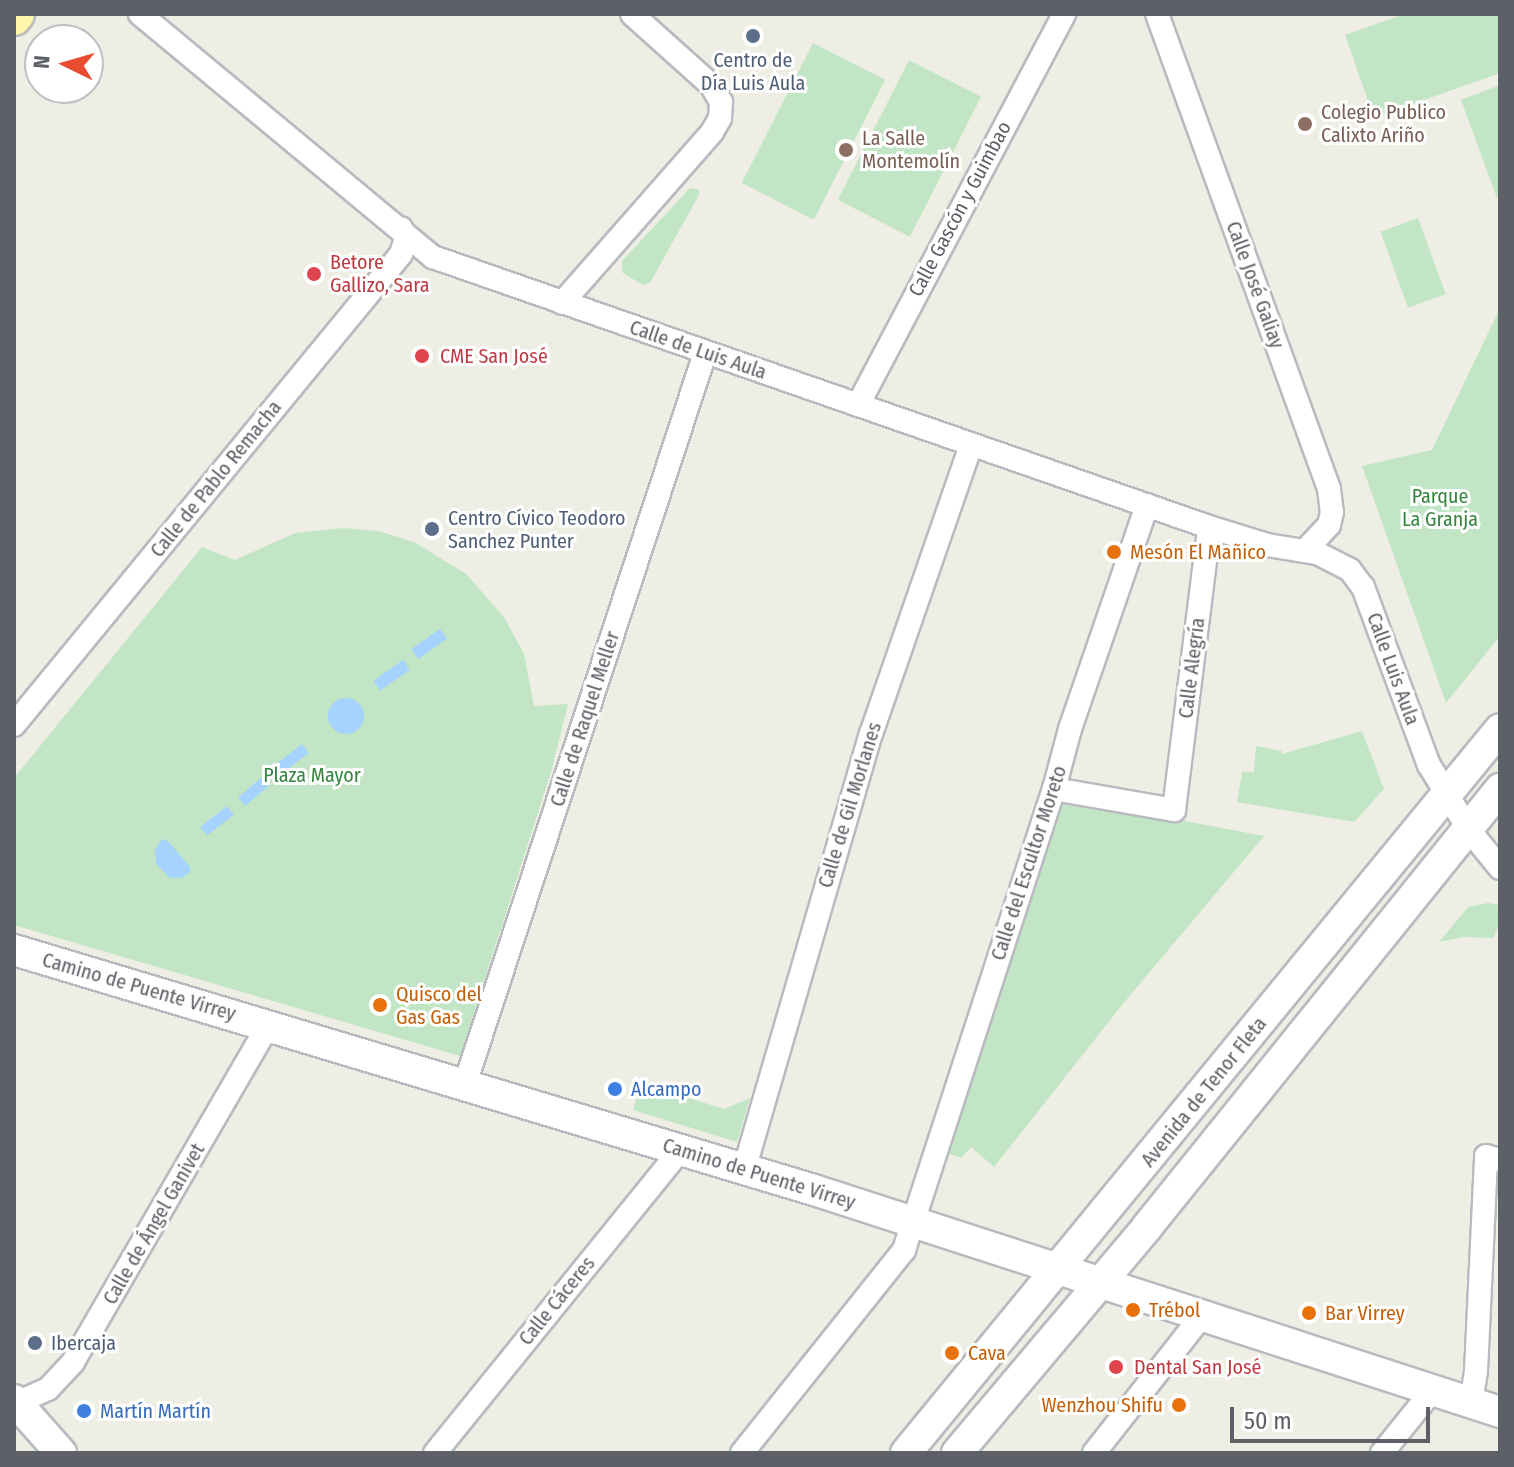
<!DOCTYPE html>
<meta charset="utf-8">
<style>
body{margin:0}
#map{position:relative;width:1514px;height:1467px;overflow:hidden;background:#efeee5;font-family:"Fira Sans Condensed",sans-serif}
div>[style]{position:absolute}
[style*='--x']{left:calc(var(--x)*1px);top:calc(var(--y)*1px);width:calc(var(--w)*1px);rotate:calc(var(--a)*1deg)}
.green>*{inset:0;background:#c2e6c5;transform-origin:0 0}
.water>*{inset:0;background:#a6d2fe;transform-origin:0 0}
.round{border-radius:50%}
.roads{filter:drop-shadow(2px 0 #b8babf) drop-shadow(-2px 0 #b8babf) drop-shadow(0 2px #b8babf) drop-shadow(0 -2px #b8babf)}
.minor>*{height:22px;margin:-11px;padding:0 11px;transform-origin:11px;border-radius:11px;background:#fff}
.secondary>*{height:30px;margin:-15px;padding:0 15px;transform-origin:15px;border-radius:15px;background:#fff}
.primary>*{height:34px;margin:-17px;padding:0 17px;transform-origin:17px;border-radius:17px;background:#fef7ab}
.dots>*{width:22px;height:22px;translate:-50% -50%;box-sizing:border-box;border:4px solid #fff;border-radius:50%}
span{translate:-50% -50%;white-space:nowrap;text-align:center;line-height:1.15;-webkit-text-stroke:6px #fff;paint-order:stroke}
.service-label{font-size:20px;color:#4e5e75}
.left{translate:0 -50%;text-align:left}
.education-label{font-size:20px;color:#785e54}
.street-label{font-size:20px;color:#5d6066}
.health-label{font-size:20px;color:#be3a42}
.park-label{font-size:20px;color:#35843f}
.food-label{font-size:20px;color:#c56008}
.right{translate:-100% -50%;text-align:right}
.shop-label{font-size:20px;color:#366cbe}
.frame{position:absolute;inset:0;border:16px solid #5d6066;pointer-events:none}
.north{position:absolute;left:24px;top:24px;width:80px;height:80px;box-sizing:border-box;background:#fff;border:2px solid #bebfc2;border-radius:50%;rotate:275deg;font-size:22px;font-weight:700;line-height:32px;text-align:center;color:#5d6066}
.north::after{content:'';display:block;margin:auto;width:28px;height:36px;background:#e84d32;clip-path:polygon(50% 0,100% 100%,50% 72%,0 100%)}
.scale{position:absolute;left:1230px;top:1407px;width:200px;height:36px;box-sizing:border-box;border:4px solid #5d6066;border-top:0;padding-left:10px;font-size:24px;line-height:28px;white-space:nowrap;color:#5d6066;-webkit-text-stroke:6px #fff;paint-order:stroke}
</style>
<div id="map">
<div class="green">
<div style="clip-path:polygon(1404px 14px,1500px 14px,1500px 73px,1374px 118px,1345px 35px)"></div>
<div style="left:813px;top:43px;width:81px;height:157px;rotate:27deg"></div>
<div style="left:909px;top:60px;width:81px;height:157px;rotate:27deg"></div>
<div style="clip-path:polygon(1500px 85px,1500px 197px,1497px 198px,1461px 100px)"></div>
<div style="clip-path:polygon(690px 188px,699px 190px,699px 195px,650px 283px,643px 285px,626px 275px,622px 272px,622px 261px)"></div>
<div style="left:1418px;top:218px;width:81px;height:40px;rotate:70deg"></div>
<div style="clip-path:polygon(1500px 308px,1500px 636px,1446px 703px,1362px 466px,1432px 450px)"></div>
<div style="clip-path:polygon(343px 528px,379px 531px,416px 543px,466px 574px,504px 617px,524px 654px,534px 706px,568px 704px,551px 772px,460px 1056px,14px 925px,14px 778px,202px 547px,235px 560px,295px 533px)"></div>
<div style="clip-path:polygon(1362px 731px,1384px 789px,1354px 822px,1237px 802px,1242px 772px,1254px 772px,1256px 746px,1282px 751px,1282px 754px)"></div>
<div style="clip-path:polygon(1063px 798px,1264px 836px,1122px 1005px,994px 1167px,971px 1147px,961px 1158px,947px 1153px,1058px 800px)"></div>
<div style="clip-path:polygon(1488px 903px,1500px 905px,1500px 923px,1493px 938px,1464px 937px,1439px 942px,1468px 907px)"></div>
<div style="clip-path:polygon(641px 1083px,724px 1109px,750px 1098px,737px 1142px,633px 1110px)"></div>
</div>
<div class="water">
<div style="left:440px;top:629px;width:12px;height:35px;rotate:55deg"></div>
<div style="left:403px;top:660px;width:12px;height:36px;rotate:55deg"></div>
<div class="round" style="left:328px;top:698px;width:36px;height:36px"></div>
<div style="left:302px;top:744px;width:11px;height:36px;rotate:52deg"></div>
<div style="left:263px;top:776px;width:11px;height:33px;rotate:49deg"></div>
<div style="left:227px;top:806px;width:11px;height:34px;rotate:52deg"></div>
<div style="clip-path:polygon(162px 839px,168px 841px,190px 867px,190px 872px,182px 878px,170px 878px,156px 864px,155px 850px)"></div>
</div>
<div class="roads">
<div class="minor">
<div style="--x:140;--y:14;--w:381;--a:39.7"></div>
<div style="--x:433;--y:257;--w:822;--a:19.18"></div>
<div style="--x:1209;--y:527;--w:61;--a:17.2"></div>
<div style="--x:1267;--y:545;--w:51;--a:9.1"></div>
<div style="--x:1317;--y:553;--w:37;--a:27"></div>
<div style="--x:1350;--y:570;--w:21;--a:53"></div>
<div style="--x:1363;--y:587;--w:190;--a:69.7"></div>
<div style="--x:1429;--y:765;--w:76;--a:58.4"></div>
<div style="--x:1469;--y:830;--w:49;--a:50.8"></div>
<div style="--x:1157;--y:14;--w:505;--a:70.09"></div>
<div style="--x:1329;--y:489;--w:23;--a:83"></div>
<div style="--x:1332;--y:512;--w:13;--a:103"></div>
<div style="--x:1329;--y:525;--w:34;--a:133"></div>
<div style="--x:562;--y:303;--w:227;--a:-48.7"></div>
<div style="--x:712;--y:132;--w:16;--a:-60"></div>
<div style="--x:720;--y:118;--w:16;--a:-86"></div>
<div style="--x:721;--y:102;--w:20;--a:-120"></div>
<div style="--x:711;--y:85;--w:106;--a:-138.1"></div>
<div style="--x:858;--y:405;--w:442;--a:-62.2"></div>
<div style="--x:14;--y:725;--w:610;--a:-50.59"></div>
<div style="--x:401;--y:254;--w:17;--a:-73"></div>
<div style="--x:406;--y:238;--w:11;--a:-117"></div>
<div style="--x:1054;--y:789;--w:122;--a:9.9"></div>
<div style="--x:1174;--y:810;--w:285;--a:-82.9"></div>
<div style="--x:465;--y:1084;--w:769;--a:-71.82"></div>
<div style="--x:744;--y:1170;--w:454;--a:-73.8"></div>
<div style="--x:871;--y:734;--w:306;--a:-70.9"></div>
<div style="--x:1471;--y:1403;--w:32;--a:-81"></div>
<div style="--x:1476;--y:1371;--w:215;--a:-87.3"></div>
<div style="--x:1486;--y:1156;--w:15;--a:16"></div>
<div style="--x:14;--y:1404;--w:37;--a:-24"></div>
<div style="--x:48;--y:1389;--w:37;--a:-47"></div>
<div style="--x:73;--y:1362;--w:389;--a:-59.9"></div>
<div style="--x:435;--y:1453;--w:390;--a:-51"></div>
<div style="--x:742;--y:1453;--w:260;--a:-51.4"></div>
<div style="--x:904;--y:1250;--w:485;--a:-72"></div>
<div style="--x:1054;--y:789;--w:62;--a:-75.1"></div>
<div style="--x:1070;--y:729;--w:237;--a:-71"></div>
<div style="--x:1094;--y:1453;--w:173;--a:-51.8"></div>
<div style="--x:1382;--y:1453;--w:80;--a:-51.1"></div>
</div>
<div class="secondary">
<div style="--x:14;--y:950;--w:835;--a:16.7"></div>
<div style="--x:814;--y:1190;--w:721;--a:17.93"></div>
<div style="--x:14;--y:1400;--w:71;--a:48.4"></div>
<div style="--x:906;--y:1453;--w:936;--a:-50.63"></div>
<div style="--x:957;--y:1453;--w:295;--a:-49.9"></div>
<div style="--x:1147;--y:1227;--w:563;--a:-51.13"></div>
</div>
<div class="primary">
<div style="--x:14;--y:18;--w:5;--a:-53"></div>
</div>
</div>
<div class="dots">
<div style="left:753px;top:36px;background:#5c6f8a"></div>
<div style="left:1305px;top:124px;background:#8d6e63"></div>
<div style="left:846px;top:150px;background:#8d6e63"></div>
<div style="left:314px;top:274px;background:#e0444e"></div>
<div style="left:422px;top:356px;background:#e0444e"></div>
<div style="left:432px;top:529px;background:#5c6f8a"></div>
<div style="left:1114px;top:552px;background:#e8710a"></div>
<div style="left:380px;top:1005px;background:#e8710a"></div>
<div style="left:615px;top:1089px;background:#3f7fe0"></div>
<div style="left:1133px;top:1310px;background:#e8710a"></div>
<div style="left:1309px;top:1313px;background:#e8710a"></div>
<div style="left:35px;top:1343px;background:#5c6f8a"></div>
<div style="left:952px;top:1353px;background:#e8710a"></div>
<div style="left:1116px;top:1367px;background:#e0444e"></div>
<div style="left:1179px;top:1405px;background:#e8710a"></div>
<div style="left:84px;top:1411px;background:#3f7fe0"></div>
</div>
<div class="service-label">
<span style="left:753px;top:72px">Centro de<br>Día Luis Aula</span>
<span class="left" style="left:448px;top:530px">Centro Cívico Teodoro<br>Sanchez Punter</span>
<span class="left" style="left:51px;top:1343px">Ibercaja</span>
</div>
<div class="education-label">
<span class="left" style="left:1321px;top:124px">Colegio Publico<br>Calixto Ariño</span>
<span class="left" style="left:862px;top:150px">La Salle<br>Montemolín</span>
</div>
<div class="street-label">
<span style="left:960px;top:209px;rotate:-62deg">Calle Gascón y Guimbao</span>
<span style="left:1255px;top:285px;rotate:70deg">Calle José Galiay</span>
<span style="left:698px;top:350px;rotate:19deg">Calle de Luis Aula</span>
<span style="left:216px;top:479px;rotate:-51deg">Calle de Pablo Remacha</span>
<span style="left:1192px;top:668px;rotate:-83deg">Calle Alegría</span>
<span style="left:1393px;top:669px;rotate:70deg">Calle Luis Aula</span>
<span style="left:585px;top:719px;rotate:-72deg">Calle de Raquel Meller</span>
<span style="left:850px;top:805px;rotate:-73deg">Calle de Gil Morlanes</span>
<span style="left:1029px;top:863px;rotate:-72deg">Calle del Escultor Moreto</span>
<span style="left:139px;top:987px;rotate:16deg">Camino de Puente Virrey</span>
<span style="left:1204px;top:1092px;rotate:-51deg">Avenida de Tenor Fleta</span>
<span style="left:759px;top:1174px;rotate:17deg">Camino de Puente Virrey</span>
<span style="left:154px;top:1224px;rotate:-60deg">Calle de Ángel Ganivet</span>
<span style="left:557px;top:1301px;rotate:-51deg">Calle Cáceres</span>
</div>
<div class="health-label">
<span class="left" style="left:330px;top:274px">Betore<br>Gallizo, Sara</span>
<span class="left" style="left:440px;top:356px">CME San José</span>
<span class="left" style="left:1134px;top:1367px">Dental San José</span>
</div>
<div class="park-label">
<span style="left:1440px;top:508px">Parque<br>La Granja</span>
<span style="left:312px;top:775px">Plaza Mayor</span>
</div>
<div class="food-label">
<span class="left" style="left:1130px;top:552px">Mesón El Mañico</span>
<span class="left" style="left:396px;top:1006px">Quisco del<br>Gas Gas</span>
<span class="left" style="left:1149px;top:1310px">Trébol</span>
<span class="left" style="left:1325px;top:1313px">Bar Virrey</span>
<span class="left" style="left:968px;top:1353px">Cava</span>
<span class="right" style="left:1163px;top:1405px">Wenzhou Shifu</span>
</div>
<div class="shop-label">
<span class="left" style="left:631px;top:1089px">Alcampo</span>
<span class="left" style="left:100px;top:1411px">Martín Martín</span>
</div>
<div class="frame"></div>
<div class="north">N</div>
<div class="scale">50 m</div>
</div>
